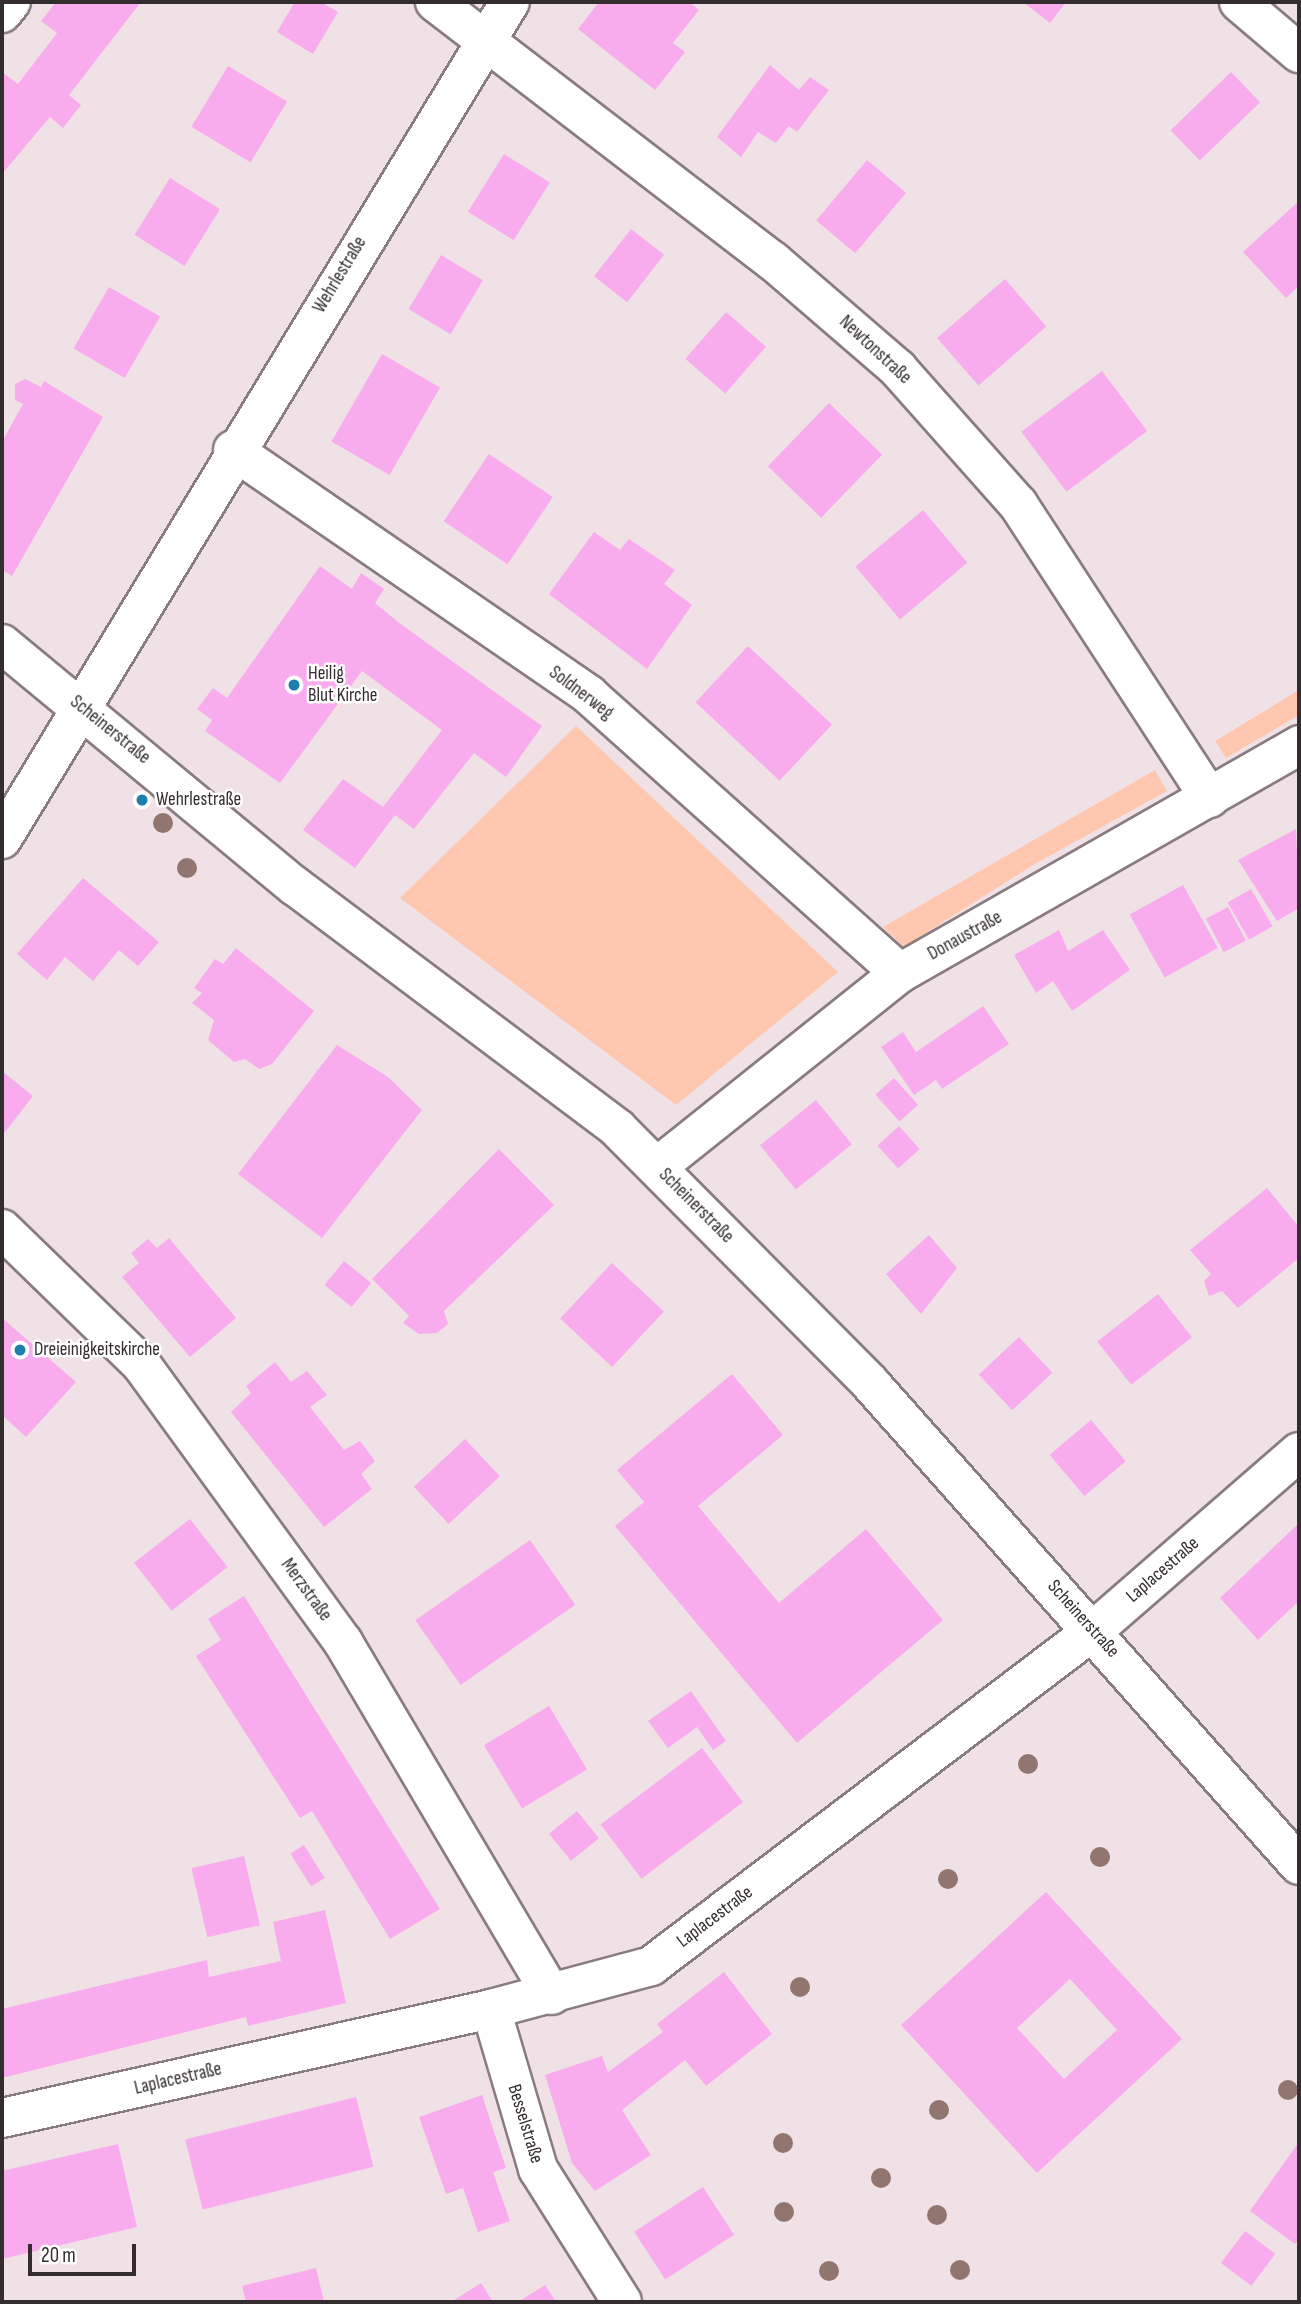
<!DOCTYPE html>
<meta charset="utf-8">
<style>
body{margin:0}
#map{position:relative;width:1301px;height:2304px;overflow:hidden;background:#f0e1e6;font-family:"Sofia Sans Condensed",sans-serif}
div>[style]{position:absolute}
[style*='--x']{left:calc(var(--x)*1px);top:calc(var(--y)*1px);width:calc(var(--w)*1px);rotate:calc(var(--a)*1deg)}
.green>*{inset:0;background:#ffc7af}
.building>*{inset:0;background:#f8acee;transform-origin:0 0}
.roads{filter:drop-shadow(2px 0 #897c80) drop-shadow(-2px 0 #897c80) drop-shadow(0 2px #897c80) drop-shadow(0 -2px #897c80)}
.minor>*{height:38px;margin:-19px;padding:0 19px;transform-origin:19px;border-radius:19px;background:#fff}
.trees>*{width:20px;height:20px;margin:-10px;border-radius:50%;background:#90766f}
.dots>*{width:19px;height:19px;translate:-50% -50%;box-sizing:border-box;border:4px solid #fff;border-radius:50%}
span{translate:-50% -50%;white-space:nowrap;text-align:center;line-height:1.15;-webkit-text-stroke:5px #fff;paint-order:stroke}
.street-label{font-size:19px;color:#332d2f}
.poi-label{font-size:19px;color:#332d2f}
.left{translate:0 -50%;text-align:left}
.frame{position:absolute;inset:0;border:4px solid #332d2f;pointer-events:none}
.scale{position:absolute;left:28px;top:2244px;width:108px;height:32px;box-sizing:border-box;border:4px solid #332d2f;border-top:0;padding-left:9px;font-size:21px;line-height:24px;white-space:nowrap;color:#332d2f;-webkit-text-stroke:5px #fff;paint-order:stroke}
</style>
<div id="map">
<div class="green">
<div style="clip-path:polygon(1299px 690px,1299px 715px,1226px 758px,1215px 741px)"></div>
<div style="clip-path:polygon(576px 726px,838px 972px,676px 1105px,400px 898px)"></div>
<div style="clip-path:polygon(1155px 770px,1167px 791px,1033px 865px,904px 947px,883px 927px)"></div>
</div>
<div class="building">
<div style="clip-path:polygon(56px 2px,141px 2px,69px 95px,81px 105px,63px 128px,50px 117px,2px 174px,2px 72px,18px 84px,57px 33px,41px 21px)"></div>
<div style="clip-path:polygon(295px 2px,321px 2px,338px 12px,313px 54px,277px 32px)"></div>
<div style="clip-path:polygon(599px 2px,689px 2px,699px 10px,673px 43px,685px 52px,655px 90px,578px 29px)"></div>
<div style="clip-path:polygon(1023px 2px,1066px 2px,1050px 23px)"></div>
<div style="clip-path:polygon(770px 65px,799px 90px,810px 77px,829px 90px,797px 132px,789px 126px,776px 143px,758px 132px,741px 157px,717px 137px)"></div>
<div style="left:228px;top:66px;width:69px;height:71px;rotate:31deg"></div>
<div style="left:1231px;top:72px;width:42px;height:84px;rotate:46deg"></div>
<div style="left:504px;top:154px;width:54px;height:68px;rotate:32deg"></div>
<div style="left:867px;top:160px;width:51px;height:79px;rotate:40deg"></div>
<div style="left:170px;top:178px;width:59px;height:67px;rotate:32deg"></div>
<div style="clip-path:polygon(1299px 201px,1299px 286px,1286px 298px,1243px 252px)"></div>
<div style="left:631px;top:229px;width:42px;height:60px;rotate:38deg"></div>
<div style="left:441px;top:255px;width:49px;height:63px;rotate:31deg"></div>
<div style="left:1005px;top:279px;width:63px;height:90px;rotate:49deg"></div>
<div style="left:109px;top:287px;width:59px;height:71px;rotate:30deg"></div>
<div style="left:726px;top:312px;width:53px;height:62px;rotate:41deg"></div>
<div style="left:382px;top:354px;width:67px;height:101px;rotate:30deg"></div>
<div style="left:1102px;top:371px;width:75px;height:101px;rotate:53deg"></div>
<div style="clip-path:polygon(25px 379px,41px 387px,44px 381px,103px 417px,12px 576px,2px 570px,2px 442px,23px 404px,15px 400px,15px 384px)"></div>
<div style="left:829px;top:403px;width:74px;height:88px;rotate:44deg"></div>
<div style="left:489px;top:454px;width:77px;height:81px;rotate:34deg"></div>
<div style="left:923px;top:510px;width:69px;height:88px;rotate:50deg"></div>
<div style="clip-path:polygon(594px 532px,620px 550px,629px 539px,675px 570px,664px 584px,692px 605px,647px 669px,549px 594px)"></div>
<div style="clip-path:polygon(320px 566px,352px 589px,361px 573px,384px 589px,375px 603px,398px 622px,542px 726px,506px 777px,474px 753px,414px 829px,395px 815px,355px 868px,303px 830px,343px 779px,383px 807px,442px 730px,362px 671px,280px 783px,205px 731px,212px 720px,197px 709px,213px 688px,227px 698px)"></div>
<div style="left:748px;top:646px;width:115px;height:77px;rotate:43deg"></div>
<div style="clip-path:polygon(1296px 829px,1299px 908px,1277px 921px,1238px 860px)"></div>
<div style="clip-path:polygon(83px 878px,159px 942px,138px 966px,119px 950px,93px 981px,65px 957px,47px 980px,17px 954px)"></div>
<div style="left:1183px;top:885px;width:72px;height:61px;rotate:61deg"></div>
<div style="left:1251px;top:889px;width:43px;height:27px;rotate:60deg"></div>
<div style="left:1228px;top:907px;width:38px;height:25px;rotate:62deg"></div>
<div style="clip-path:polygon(1059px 930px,1068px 951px,1103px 930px,1130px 970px,1072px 1011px,1053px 981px,1036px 993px,1014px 955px)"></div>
<div style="clip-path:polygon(236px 948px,314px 1011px,272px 1064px,259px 1069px,245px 1059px,234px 1062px,208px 1040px,214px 1020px,192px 1003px,202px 993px,194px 988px,215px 959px,223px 964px)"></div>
<div style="clip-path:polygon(983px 1006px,1009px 1044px,942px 1089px,936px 1080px,914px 1095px,881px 1047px,903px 1032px,916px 1052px)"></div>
<div style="clip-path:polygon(337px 1045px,388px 1077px,422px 1110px,322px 1238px,238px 1174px)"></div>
<div style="clip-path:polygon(2px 1071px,33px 1096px,2px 1136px)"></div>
<div style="left:894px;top:1078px;width:36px;height:25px;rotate:48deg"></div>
<div style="left:816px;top:1100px;width:57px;height:72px;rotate:51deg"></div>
<div style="left:899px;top:1126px;width:31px;height:29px;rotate:48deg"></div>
<div style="clip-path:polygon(499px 1149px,554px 1205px,444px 1311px,448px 1324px,437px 1333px,419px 1334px,403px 1323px,409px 1316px,372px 1279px)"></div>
<div style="clip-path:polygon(1267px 1188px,1299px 1227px,1299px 1258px,1238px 1308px,1222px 1291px,1209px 1296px,1204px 1281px,1211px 1274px,1190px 1250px)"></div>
<div style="clip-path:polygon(929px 1235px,957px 1268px,921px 1314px,886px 1274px)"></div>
<div style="clip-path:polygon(169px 1238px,236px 1318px,190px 1357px,122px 1277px,139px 1263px,131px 1253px,148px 1239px,157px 1248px)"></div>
<div style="left:344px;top:1261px;width:35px;height:31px;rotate:39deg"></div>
<div style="left:612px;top:1263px;width:71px;height:76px;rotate:43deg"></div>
<div style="left:1158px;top:1294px;width:55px;height:77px;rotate:52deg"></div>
<div style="clip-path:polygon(2px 1318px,76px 1382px,26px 1437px,2px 1415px)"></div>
<div style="left:1019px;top:1337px;width:49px;height:55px;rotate:47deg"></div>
<div style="clip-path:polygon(275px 1362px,291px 1382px,307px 1371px,327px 1395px,310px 1407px,344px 1450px,360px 1441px,375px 1461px,361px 1474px,372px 1489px,324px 1527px,231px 1412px,251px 1393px,246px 1386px)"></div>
<div style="clip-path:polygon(732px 1374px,783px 1435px,698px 1506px,779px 1603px,866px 1529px,943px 1620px,797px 1743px,615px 1526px,644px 1502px,617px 1470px)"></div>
<div style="left:1091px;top:1420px;width:54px;height:54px;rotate:50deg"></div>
<div style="left:465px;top:1439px;width:51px;height:70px;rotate:47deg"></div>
<div style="left:190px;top:1519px;width:61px;height:71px;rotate:52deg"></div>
<div style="clip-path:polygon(1297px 1525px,1299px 1601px,1258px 1640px,1220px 1598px)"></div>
<div style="left:530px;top:1540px;width:79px;height:140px;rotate:55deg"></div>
<div style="clip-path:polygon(244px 1596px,440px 1909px,390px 1939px,312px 1811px,300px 1818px,196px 1656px,221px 1640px,208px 1619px)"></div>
<div style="clip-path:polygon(691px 1691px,726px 1741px,713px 1750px,697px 1727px,668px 1748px,648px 1721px)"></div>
<div style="left:549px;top:1706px;width:74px;height:76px;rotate:59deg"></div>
<div style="left:702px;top:1748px;width:68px;height:127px;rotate:53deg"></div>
<div style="left:577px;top:1811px;width:35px;height:36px;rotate:51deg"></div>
<div style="left:304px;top:1845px;width:39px;height:16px;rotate:58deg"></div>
<div style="left:244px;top:1856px;width:71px;height:54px;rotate:77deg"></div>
<div style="clip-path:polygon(evenodd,1046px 1892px,1182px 2039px,1037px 2173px,901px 2025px,1046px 1892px,1070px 1979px,1117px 2030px,1064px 2079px,1017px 2028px,1070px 1979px)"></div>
<div style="clip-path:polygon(325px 1910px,346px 2003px,248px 2026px,246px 2017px,2px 2078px,2px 2009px,207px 1960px,209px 1977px,281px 1961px,273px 1922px)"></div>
<div style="clip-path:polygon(724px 1972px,772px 2034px,706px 2086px,685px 2060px,622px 2110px,651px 2155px,595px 2191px,572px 2163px,545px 2075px,602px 2056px,608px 2072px,663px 2032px,657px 2024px)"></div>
<div style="clip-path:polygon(482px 2095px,506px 2168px,493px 2172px,510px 2221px,478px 2232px,463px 2188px,446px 2194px,419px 2117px)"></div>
<div style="left:356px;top:2097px;width:72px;height:176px;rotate:76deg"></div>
<div style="clip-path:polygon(1299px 2142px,1299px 2238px,1295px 2244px,1250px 2211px)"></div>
<div style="clip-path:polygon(118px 2144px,137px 2227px,2px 2259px,2px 2171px)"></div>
<div style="left:703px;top:2187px;width:57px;height:82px;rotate:57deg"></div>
<div style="left:1245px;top:2231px;width:38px;height:40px;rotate:37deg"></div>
<div style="clip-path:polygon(316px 2268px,324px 2302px,246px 2302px,242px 2286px)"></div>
<div style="clip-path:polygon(481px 2283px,493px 2302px,451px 2302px)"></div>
<div style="clip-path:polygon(545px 2285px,556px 2302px,518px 2302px)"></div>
</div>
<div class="roads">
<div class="minor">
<div style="--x:435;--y:2;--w:426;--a:37.5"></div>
<div style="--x:773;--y:261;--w:165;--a:40.8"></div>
<div style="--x:898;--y:369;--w:181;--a:48.4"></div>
<div style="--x:1018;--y:504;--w:351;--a:56.9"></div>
<div style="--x:1239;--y:2;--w:79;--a:40.4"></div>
<div style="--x:2;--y:13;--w:14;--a:-51"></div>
<div style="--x:233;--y:450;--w:432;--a:34.5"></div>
<div style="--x:589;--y:695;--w:417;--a:41.8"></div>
<div style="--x:2;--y:644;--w:380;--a:39.6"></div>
<div style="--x:295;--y:886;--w:403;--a:36.9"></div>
<div style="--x:617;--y:1128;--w:359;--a:45.2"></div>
<div style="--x:870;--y:1383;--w:645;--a:48.33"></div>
<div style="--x:2;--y:839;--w:979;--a:-58.75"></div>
<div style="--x:657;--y:1167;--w:311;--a:-38.6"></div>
<div style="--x:900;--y:973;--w:460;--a:-29.7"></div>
<div style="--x:2;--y:1229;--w:194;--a:44.2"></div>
<div style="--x:141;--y:1364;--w:344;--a:54"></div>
<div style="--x:343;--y:1642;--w:410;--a:59.4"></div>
<div style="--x:491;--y:2009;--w:167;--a:73.6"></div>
<div style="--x:538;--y:2169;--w:157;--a:57.7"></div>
<div style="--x:2;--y:2118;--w:501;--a:-12.57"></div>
<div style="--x:491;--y:2009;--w:166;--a:-15"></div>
<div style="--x:651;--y:1966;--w:556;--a:-37.18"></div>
<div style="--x:1094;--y:1630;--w:271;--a:-41"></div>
</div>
</div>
<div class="trees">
<div style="left:163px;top:823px"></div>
<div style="left:187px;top:868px"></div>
<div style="left:1028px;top:1764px"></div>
<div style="left:1100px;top:1857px"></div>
<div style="left:948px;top:1879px"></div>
<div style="left:800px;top:1987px"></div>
<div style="left:1288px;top:2090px"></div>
<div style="left:939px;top:2110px"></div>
<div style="left:783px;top:2143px"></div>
<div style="left:881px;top:2178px"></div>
<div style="left:784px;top:2212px"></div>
<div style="left:937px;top:2215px"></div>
<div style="left:960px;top:2270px"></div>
<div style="left:829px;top:2271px"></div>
</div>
<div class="dots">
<div style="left:294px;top:685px;background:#1b7faa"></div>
<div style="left:142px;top:800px;background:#1b7faa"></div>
<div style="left:20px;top:1350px;background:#1b7faa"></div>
</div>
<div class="street-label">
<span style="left:340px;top:275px;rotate:-59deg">Wehrlestraße</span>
<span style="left:875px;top:350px;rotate:43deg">Newtonstraße</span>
<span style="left:581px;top:693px;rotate:37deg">Soldnerweg</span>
<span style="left:110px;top:730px;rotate:39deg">Scheinerstraße</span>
<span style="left:965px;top:936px;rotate:-29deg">Donaustraße</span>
<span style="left:696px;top:1206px;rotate:45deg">Scheinerstraße</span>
<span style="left:1163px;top:1570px;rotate:-41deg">Laplacestraße</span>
<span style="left:306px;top:1590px;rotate:54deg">Merzstraße</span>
<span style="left:1083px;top:1619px;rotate:48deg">Scheinerstraße</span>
<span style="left:715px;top:1917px;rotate:-37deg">Laplacestraße</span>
<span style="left:178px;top:2079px;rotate:-13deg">Laplacestraße</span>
<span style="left:525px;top:2124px;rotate:73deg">Besselstraße</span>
</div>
<div class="poi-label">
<span class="left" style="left:308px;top:685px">Heilig<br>Blut Kirche</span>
<span class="left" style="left:156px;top:800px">Wehrlestraße</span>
<span class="left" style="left:34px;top:1350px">Dreieinigkeitskirche</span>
</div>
<div class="frame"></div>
<div class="scale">20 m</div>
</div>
